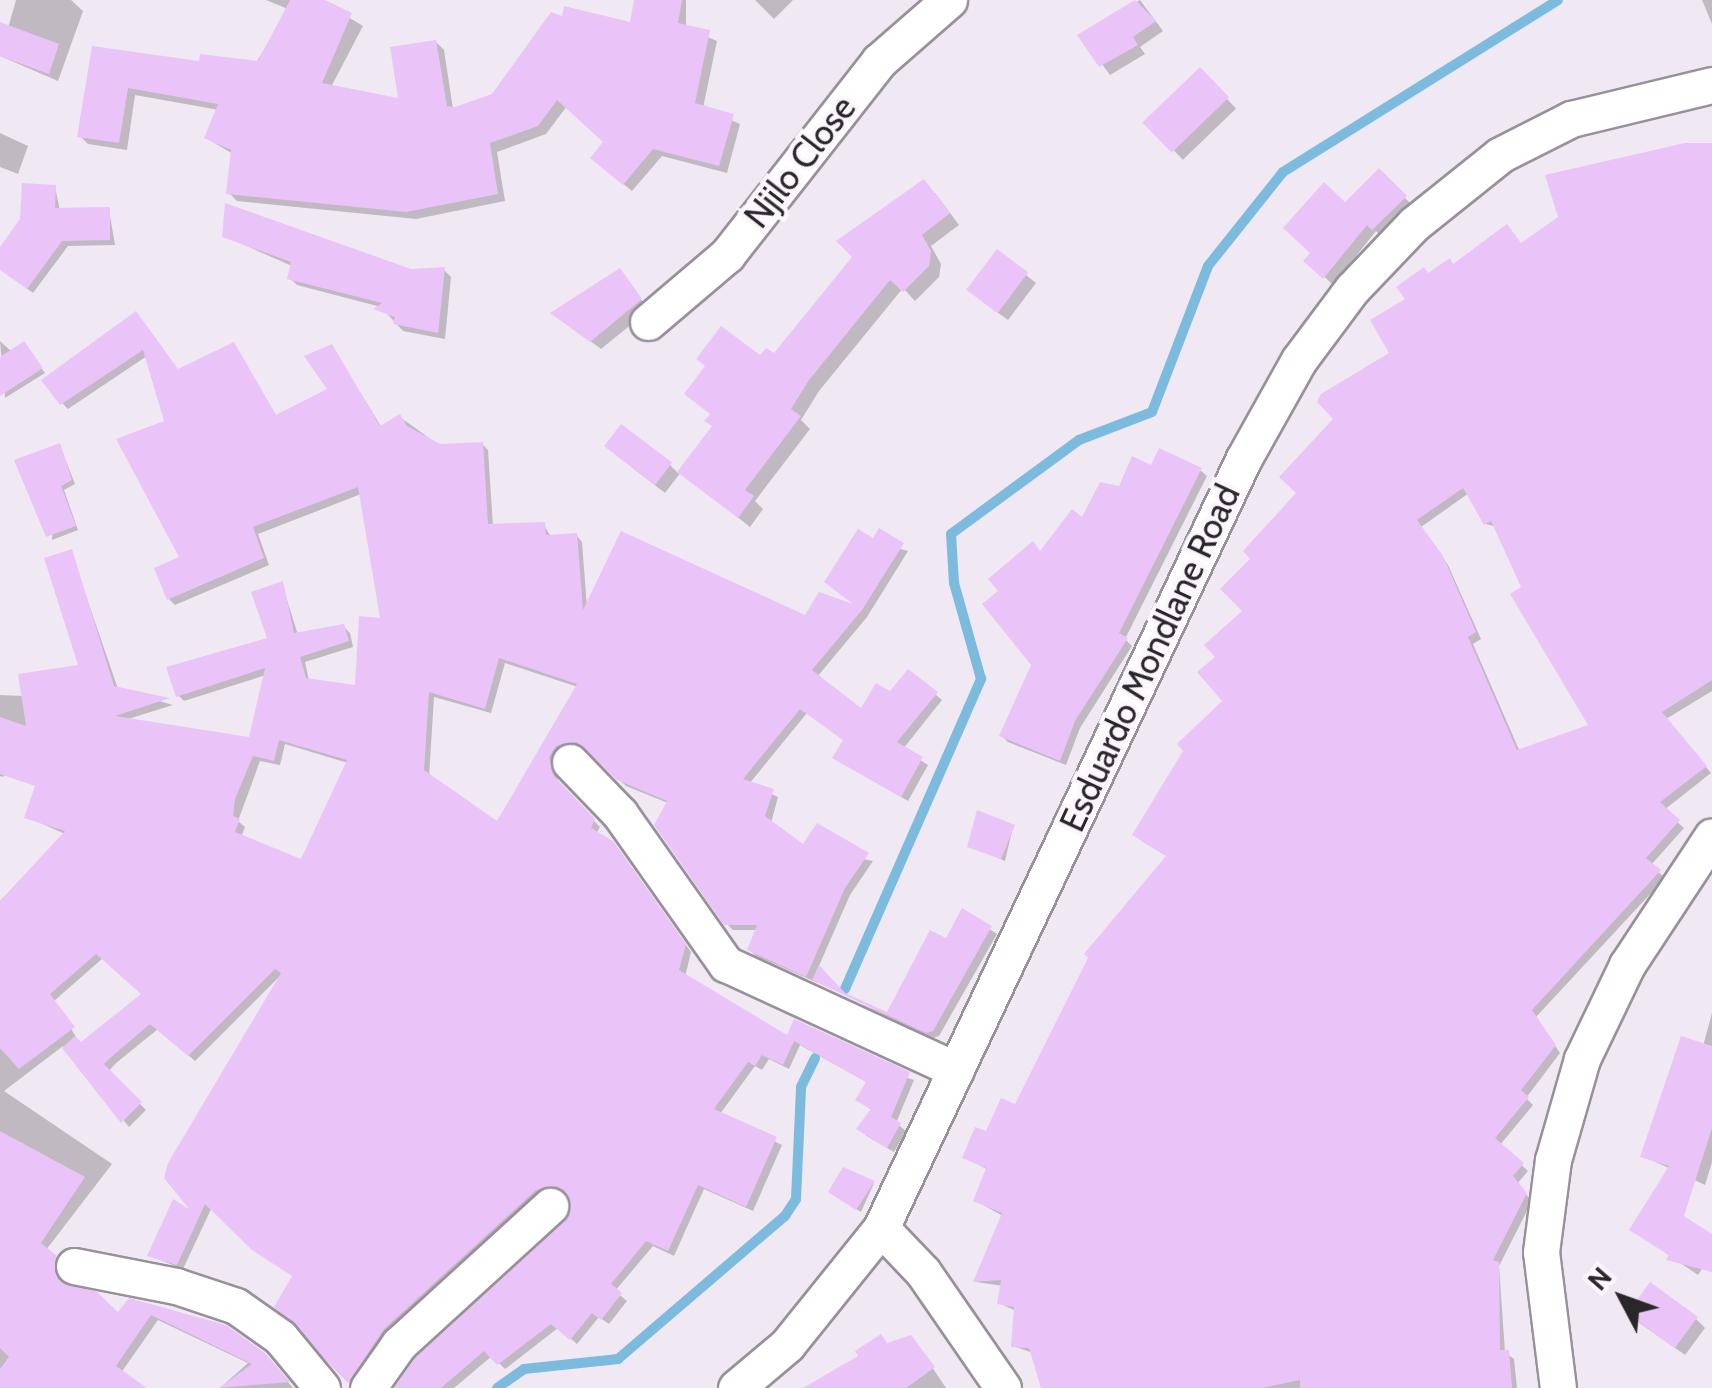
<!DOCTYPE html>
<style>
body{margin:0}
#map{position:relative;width:1712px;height:1388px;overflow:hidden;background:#f0e8f3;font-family:Cabin,sans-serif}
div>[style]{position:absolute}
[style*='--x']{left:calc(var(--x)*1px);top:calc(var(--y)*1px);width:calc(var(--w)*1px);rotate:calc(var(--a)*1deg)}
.shadow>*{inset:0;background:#0003;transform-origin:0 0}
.stream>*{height:10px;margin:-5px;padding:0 5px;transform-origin:5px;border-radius:5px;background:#7cbbde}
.building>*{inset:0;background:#eac4f8;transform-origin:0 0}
.roads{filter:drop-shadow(2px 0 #98919a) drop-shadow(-2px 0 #98919a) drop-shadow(0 2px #98919a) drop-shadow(0 -2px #98919a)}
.street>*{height:35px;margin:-17.5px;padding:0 17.5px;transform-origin:17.5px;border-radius:17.5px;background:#fff}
span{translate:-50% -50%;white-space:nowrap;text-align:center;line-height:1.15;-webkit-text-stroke:9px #fcf6fe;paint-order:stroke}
.street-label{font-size:35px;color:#2a272b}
.north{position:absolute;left:1572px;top:1248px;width:100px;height:100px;-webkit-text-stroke:8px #fcf6fe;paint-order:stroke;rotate:311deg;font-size:28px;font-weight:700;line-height:40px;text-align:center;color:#2a272b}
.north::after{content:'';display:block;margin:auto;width:35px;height:45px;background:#2a272b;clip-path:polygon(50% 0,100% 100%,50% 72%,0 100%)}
</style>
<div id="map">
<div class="shadow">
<div style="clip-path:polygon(16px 0,71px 0,83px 11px,58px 81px,0 56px)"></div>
<div style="clip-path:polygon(266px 0,320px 0,363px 26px,331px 87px,401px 102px,436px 42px,444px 50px,453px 109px,493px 96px,563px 20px,632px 25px,636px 0,686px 0,686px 28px,717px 41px,703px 108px,740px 124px,727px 173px,662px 156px,632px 191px,601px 166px,606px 143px,567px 106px,546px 134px,497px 152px,505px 201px,416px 219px,237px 201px,229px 193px,233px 154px,206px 138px,219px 110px,135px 95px,127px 150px,88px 144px,80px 136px,94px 49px,239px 92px,288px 9px)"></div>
<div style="clip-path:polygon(755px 0,793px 0,774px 19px)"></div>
<div style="clip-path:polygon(1140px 0,1163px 31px,1140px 47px,1145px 54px,1110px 75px,1081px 36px)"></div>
<div style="clip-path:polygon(1702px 0,1712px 0,1712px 24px)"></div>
<div style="left:1200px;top:71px;width:52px;height:74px;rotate:46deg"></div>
<div style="clip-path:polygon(0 133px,28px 146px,18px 174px,0 167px)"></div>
<div style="clip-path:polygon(evenodd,1712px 151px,1712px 691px,1666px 719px,1711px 773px,1664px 810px,1684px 828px,1651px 865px,1665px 878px,1536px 1017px,1560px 1053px,1526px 1098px,1533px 1105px,1500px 1145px,1528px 1171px,1517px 1184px,1532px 1201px,1499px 1266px,1505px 1352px,1514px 1359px,1517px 1388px,1044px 1388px,1033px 1353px,1013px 1346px,1016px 1311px,999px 1303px,1003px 1286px,976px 1282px,1003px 1216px,976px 1201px,988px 1170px,965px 1157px,1016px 1107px,1168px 857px,1142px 841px,1226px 701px,1218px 657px,1245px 611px,1254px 559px,1393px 354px,1409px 300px,1429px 276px,1522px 246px,1712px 151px,1469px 493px,1486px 524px,1497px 527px,1592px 726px,1520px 752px,1473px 644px,1481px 639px,1448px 565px,1421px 527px,1469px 493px)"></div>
<div style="clip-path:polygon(1379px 172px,1413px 206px,1381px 236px,1376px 231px,1333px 285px,1307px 260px)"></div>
<div style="clip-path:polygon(55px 187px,60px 211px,109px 210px,115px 245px,68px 246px,33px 293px,0 269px,0 251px)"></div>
<div style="clip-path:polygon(935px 193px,959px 225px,931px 246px,941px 264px,939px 277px,915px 301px,903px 288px,819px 391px,801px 420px,810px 429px,755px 501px,763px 509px,750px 527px,681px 472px,665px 493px,616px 455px,670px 465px,679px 474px,761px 359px,774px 357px)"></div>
<div style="clip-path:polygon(224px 236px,411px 271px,444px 270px,451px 277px,445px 339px,403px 331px,381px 307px,297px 285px,290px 278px,292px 266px)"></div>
<div style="clip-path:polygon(997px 252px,1036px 283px,1008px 320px,979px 299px)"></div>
<div style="clip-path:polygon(619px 271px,649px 310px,601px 349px,554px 314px)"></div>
<div style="clip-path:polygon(evenodd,135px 314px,178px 371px,234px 345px,277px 417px,330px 390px,332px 347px,382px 428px,400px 417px,440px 446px,482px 444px,488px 450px,493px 526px,544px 525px,551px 537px,576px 535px,582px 542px,587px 608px,806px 619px,859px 609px,874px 542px,908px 551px,867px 617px,817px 677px,862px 712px,891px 694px,909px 672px,942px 700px,903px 749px,928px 765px,908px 801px,842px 763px,836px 757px,845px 741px,807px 713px,749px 784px,778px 797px,771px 823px,804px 847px,873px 861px,850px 895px,818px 968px,818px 983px,756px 956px,750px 950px,757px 930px,733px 930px,726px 923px,668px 803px,626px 786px,585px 747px,562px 751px,554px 764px,559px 785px,600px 827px,596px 834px,619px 850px,691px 952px,685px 977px,788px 1038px,914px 1080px,896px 1123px,906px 1131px,894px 1152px,865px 1135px,873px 1111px,858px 1100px,868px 1083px,800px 1045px,789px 1069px,769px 1059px,762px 1070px,755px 1066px,720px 1114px,782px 1145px,753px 1211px,704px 1189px,674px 1256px,653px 1246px,615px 1291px,627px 1301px,609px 1324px,599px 1317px,577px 1344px,558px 1328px,505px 1369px,492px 1356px,454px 1388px,397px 1388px,567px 1222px,573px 1212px,569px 1194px,542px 1196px,355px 1387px,277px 1306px,294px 1277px,212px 1207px,183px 1269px,150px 1256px,198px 1218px,279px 977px,195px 1061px,158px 1029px,116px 1063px,108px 1072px,146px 1110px,129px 1127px,63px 1046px,4px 1091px,112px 1164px,46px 1250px,61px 1263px,59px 1281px,119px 1316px,130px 1301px,271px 1362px,293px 1388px,220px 1388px,248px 1363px,158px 1320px,121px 1373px,139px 1388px,0 1388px,0 901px,65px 834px,27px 817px,81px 665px,71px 552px,118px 689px,173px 705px,125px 720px,251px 740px,266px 675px,184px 701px,178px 695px,270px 640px,282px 584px,298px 635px,343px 626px,350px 633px,353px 647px,305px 662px,309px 681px,358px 688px,383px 620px,361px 494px,258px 534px,269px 565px,175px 605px,169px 599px,183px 558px,168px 422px,147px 356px,68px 409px,62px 403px,135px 314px,505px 663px,578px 687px,498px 825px,429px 777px,434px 697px,491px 713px,505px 663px,135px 314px,285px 744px,348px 763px,303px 863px,241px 837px,245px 827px,238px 821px,260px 761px,280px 765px,285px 744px,135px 314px,103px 958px,144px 995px,81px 1045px,54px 1001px,103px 958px)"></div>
<div style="clip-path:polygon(0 341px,12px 352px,27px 348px,45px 373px,5px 398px)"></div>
<div style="clip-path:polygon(60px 446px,75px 484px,64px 490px,78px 530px,52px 540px)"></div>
<div style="clip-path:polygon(1153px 468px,1200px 470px,1207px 476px,1125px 639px,1132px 646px,1080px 728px,1066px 765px,1008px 742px,1002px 736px,1034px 665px,1041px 553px)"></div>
<div style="clip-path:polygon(75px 674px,3px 777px,0 776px,0 695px,24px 696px)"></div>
<div style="clip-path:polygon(1013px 827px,1005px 861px,970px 846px)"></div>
<div style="clip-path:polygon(963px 912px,997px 934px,939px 1036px,934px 1038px,859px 1003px,888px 1015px,931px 933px,947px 941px)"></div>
<div style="clip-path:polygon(1712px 1013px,1712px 1162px,1705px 1185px,1643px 1156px,1703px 1046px)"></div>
<div style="clip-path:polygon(874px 1183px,861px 1212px,834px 1195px)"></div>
<div style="clip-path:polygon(1632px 1230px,1712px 1238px,1712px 1253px,1698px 1275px)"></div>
<div style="clip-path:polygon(1696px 1319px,1705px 1328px,1685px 1355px,1638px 1322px)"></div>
<div style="clip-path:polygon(916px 1343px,946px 1388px,829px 1388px,888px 1346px)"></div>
</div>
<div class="stream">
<div style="--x:845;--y:989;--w:339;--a:-66.3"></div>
<div style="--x:981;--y:679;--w:100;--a:-105.7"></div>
<div style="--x:954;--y:583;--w:49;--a:-93.5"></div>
<div style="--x:951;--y:534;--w:159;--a:-36.3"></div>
<div style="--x:1079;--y:440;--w:78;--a:-21"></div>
<div style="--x:1152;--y:412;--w:156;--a:-69"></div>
<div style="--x:1208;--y:266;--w:120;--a:-51.4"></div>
<div style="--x:1283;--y:172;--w:324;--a:-32"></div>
<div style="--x:497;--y:1388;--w:33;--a:-35"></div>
<div style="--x:524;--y:1369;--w:95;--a:-6.1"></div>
<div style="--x:618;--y:1359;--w:220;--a:-40.6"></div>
<div style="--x:785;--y:1216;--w:20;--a:-57"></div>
<div style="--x:796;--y:1199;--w:112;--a:-87.4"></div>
<div style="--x:801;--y:1087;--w:32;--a:-64"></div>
</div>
<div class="building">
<div style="clip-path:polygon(290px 0,325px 0,352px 13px,322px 83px,398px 98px,390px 47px,436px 40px,447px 106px,455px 107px,492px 94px,551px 12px,562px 16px,564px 6px,630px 22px,634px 0,682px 0,678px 23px,710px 30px,695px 103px,734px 114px,719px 166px,653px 149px,623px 185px,590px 158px,603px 142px,557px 100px,538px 126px,490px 143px,498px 194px,406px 212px,226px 194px,231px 150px,204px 138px,218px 104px,128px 88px,119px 143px,77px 137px,92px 46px,199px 61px,200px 54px,258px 61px)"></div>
<div style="clip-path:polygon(1135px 0,1156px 21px,1133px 37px,1138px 45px,1099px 67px,1077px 35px)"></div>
<div style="clip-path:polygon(0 22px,59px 44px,49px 74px,0 56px)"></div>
<div style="left:1200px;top:67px;width:42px;height:80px;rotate:46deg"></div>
<div style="clip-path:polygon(evenodd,1685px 143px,1712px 143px,1712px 680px,1662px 712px,1707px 766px,1660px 802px,1680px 820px,1646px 858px,1661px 870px,1532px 1010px,1556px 1045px,1521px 1090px,1529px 1097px,1495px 1138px,1524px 1163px,1513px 1176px,1527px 1193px,1493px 1260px,1499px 1262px,1500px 1350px,1509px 1350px,1512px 1388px,1300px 1388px,1300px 1380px,1262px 1388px,1041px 1388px,1029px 1348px,1011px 1347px,1014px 1307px,997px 1304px,1001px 1280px,973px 1282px,1002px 1213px,973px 1201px,986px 1168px,962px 1158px,975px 1127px,986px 1131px,1001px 1098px,1015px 1104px,1088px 958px,1084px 954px,1166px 856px,1132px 835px,1183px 751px,1177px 744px,1222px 701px,1197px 672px,1215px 657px,1204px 645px,1242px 611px,1220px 589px,1250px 559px,1243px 551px,1296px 493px,1279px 477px,1333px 419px,1317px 402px,1321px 394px,1389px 353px,1370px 320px,1405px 299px,1396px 287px,1424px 267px,1428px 273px,1450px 258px,1453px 264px,1507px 224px,1521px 243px,1558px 217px,1545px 175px,1685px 143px,1463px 488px,1484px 525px,1491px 521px,1521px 587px,1510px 594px,1588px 725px,1517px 750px,1468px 637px,1476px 632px,1443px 556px,1417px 520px,1463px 488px)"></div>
<div style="clip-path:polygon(1379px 168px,1407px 196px,1372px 230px,1367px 225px,1323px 279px,1303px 261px,1310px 253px,1283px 228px,1324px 182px,1345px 202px)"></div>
<div style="clip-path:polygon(924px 179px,950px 213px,922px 235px,931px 251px,929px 266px,903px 292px,890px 280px,809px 380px,791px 409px,801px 416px,745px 490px,754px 496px,738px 518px,677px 472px,712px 426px,704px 421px,710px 414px,684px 394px,705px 366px,696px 359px,721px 326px,760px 355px,766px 348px,774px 353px,852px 257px,836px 241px)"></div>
<div style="clip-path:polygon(22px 183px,56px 185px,55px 208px,110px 207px,110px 240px,62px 241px,27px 289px,0 270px,0 247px,20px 219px)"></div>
<div style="clip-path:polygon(225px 203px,411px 269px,445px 267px,438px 333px,393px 324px,395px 317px,373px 309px,382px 303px,287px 279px,291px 262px,222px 237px)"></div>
<div style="left:997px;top:249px;width:39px;height:51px;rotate:37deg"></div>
<div style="clip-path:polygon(620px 268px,642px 299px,590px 342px,550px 313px)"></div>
<div style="clip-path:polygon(evenodd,136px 311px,178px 369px,234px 342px,276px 415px,327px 389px,304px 356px,332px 344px,380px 426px,400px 414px,407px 426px,440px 444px,483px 442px,488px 524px,545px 522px,546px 535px,577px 533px,583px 610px,621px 531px,805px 615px,819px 592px,853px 604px,824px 582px,858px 529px,873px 538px,879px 528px,904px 543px,862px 610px,812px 670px,861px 708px,876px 683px,890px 691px,908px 669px,938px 692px,897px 742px,923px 757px,901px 797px,832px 758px,843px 740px,800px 709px,743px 779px,774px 789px,765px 816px,803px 844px,817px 823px,869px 853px,845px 888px,806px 977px,747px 950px,757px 925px,724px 925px,654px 825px,667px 801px,617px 780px,577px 742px,556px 746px,549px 757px,554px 776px,595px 819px,591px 828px,613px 841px,686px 944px,679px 970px,787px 1035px,794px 1019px,910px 1072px,891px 1117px,901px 1123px,887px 1148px,856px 1129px,871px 1109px,855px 1100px,866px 1082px,794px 1041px,783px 1065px,762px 1055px,755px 1066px,748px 1062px,714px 1109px,777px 1137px,746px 1207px,698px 1185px,668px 1251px,646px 1241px,611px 1284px,622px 1293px,601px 1320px,592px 1313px,570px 1340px,551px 1324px,497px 1365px,484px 1351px,441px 1388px,394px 1388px,415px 1358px,565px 1221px,570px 1200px,557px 1186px,536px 1190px,384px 1329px,348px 1383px,274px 1307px,292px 1276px,252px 1250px,205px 1204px,177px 1265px,147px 1256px,173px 1199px,189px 1209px,164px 1178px,168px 1163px,281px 973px,275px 969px,188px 1056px,150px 1024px,110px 1058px,104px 1064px,142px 1102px,121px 1123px,62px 1048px,75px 1036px,81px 1042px,141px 994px,96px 954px,50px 994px,75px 1027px,19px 1069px,0 1048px,0 901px,65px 831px,24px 818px,35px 786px,0 774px,0 717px,26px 726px,18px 674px,78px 665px,44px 558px,72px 549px,114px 686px,170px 698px,115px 716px,249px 737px,265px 668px,176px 697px,166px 667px,267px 638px,251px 592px,283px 581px,294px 633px,344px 624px,349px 641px,300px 657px,306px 678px,355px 685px,359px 616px,380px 618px,358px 487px,253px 527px,264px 558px,167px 600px,154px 568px,179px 557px,116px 439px,164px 421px,143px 350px,60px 405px,41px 380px,136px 311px,499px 658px,577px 684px,497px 821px,424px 770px,429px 692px,485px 709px,499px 658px,136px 311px,279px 740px,347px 760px,301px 859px,235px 832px,240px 819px,233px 816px,235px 799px,253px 756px,274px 761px,279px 740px)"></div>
<div style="clip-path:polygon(24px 341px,43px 368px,0 396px,0 357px)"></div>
<div style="left:621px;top:424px;width:64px;height:28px;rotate:37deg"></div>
<div style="clip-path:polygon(60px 443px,72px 480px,61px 486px,76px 526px,46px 537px,14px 460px)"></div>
<div style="clip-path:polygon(1159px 448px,1202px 468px,1119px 633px,1128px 638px,1075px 721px,1060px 761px,999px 736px,1031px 665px,982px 604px,998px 591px,988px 579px,1033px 541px,1040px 551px,1072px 509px,1082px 517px,1100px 482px,1119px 486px,1132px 456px,1151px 465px)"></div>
<div style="clip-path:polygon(977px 810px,1015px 825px,1001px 859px,967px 847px)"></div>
<div style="clip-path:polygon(962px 908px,992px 926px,933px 1031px,926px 1033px,812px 980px,819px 965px,845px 993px,887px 1012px,930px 930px,946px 938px)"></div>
<div style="clip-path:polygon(1681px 1036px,1712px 1046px,1712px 1128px,1684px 1216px,1712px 1234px,1712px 1272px,1666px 1260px,1669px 1255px,1629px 1230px,1669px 1166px,1640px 1157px)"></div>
<div style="clip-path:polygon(0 1131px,85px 1177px,41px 1243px,56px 1255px,59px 1281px,97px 1292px,118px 1312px,129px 1298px,226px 1325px,265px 1353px,290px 1382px,219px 1388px,252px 1364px,151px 1315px,116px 1366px,147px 1388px,0 1388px,0 1369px,9px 1357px,0 1348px)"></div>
<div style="clip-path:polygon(843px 1167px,875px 1181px,856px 1210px,828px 1192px)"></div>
<div style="left:1650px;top:1282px;width:59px;height:39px;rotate:36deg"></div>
<div style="clip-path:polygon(881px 1334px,887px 1343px,911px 1335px,935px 1367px,906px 1388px,803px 1388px,858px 1356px,855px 1351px)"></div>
</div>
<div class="roads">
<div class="street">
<div style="--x:648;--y:322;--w:104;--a:-40.3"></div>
<div style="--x:727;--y:255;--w:246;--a:-51.9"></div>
<div style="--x:879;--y:61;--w:93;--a:-41.1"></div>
<div style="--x:570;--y:762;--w:72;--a:46.1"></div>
<div style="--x:620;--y:814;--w:184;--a:54.8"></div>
<div style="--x:726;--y:964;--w:253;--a:24.7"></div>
<div style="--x:881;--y:1228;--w:61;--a:46.3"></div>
<div style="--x:923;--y:1272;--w:141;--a:55.4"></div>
<div style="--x:74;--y:1266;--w:104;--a:11.1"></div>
<div style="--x:176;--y:1286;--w:63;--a:18.4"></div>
<div style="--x:236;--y:1306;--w:54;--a:35.2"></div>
<div style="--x:280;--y:1337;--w:66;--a:50.5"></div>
<div style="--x:368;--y:1388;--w:54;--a:-54.8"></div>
<div style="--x:399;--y:1344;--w:205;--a:-42.4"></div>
<div style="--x:736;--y:1388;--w:67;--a:-40.1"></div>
<div style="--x:787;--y:1345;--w:150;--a:-51.2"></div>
<div style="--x:881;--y:1228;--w:849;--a:-64.76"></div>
<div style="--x:1243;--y:460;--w:115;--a:-60.8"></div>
<div style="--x:1299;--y:360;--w:89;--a:-53.3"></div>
<div style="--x:1352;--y:289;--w:90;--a:-46.4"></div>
<div style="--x:1414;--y:224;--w:110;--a:-38.7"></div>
<div style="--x:1500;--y:155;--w:80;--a:-26.9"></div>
<div style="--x:1571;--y:119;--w:145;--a:-13.6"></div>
<div style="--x:1558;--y:1388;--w:137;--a:-97.1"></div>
<div style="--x:1541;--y:1252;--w:93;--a:-82.6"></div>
<div style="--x:1553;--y:1160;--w:105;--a:-74"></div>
<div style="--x:1582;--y:1059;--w:104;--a:-64.4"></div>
<div style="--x:1627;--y:965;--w:154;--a:-56.6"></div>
</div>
</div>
<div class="street-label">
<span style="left:800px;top:162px;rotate:-52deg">Njilo Close</span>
<span style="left:1150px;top:658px;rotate:-65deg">Esduardo Mondlane Road</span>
</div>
<div class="north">N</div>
</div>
